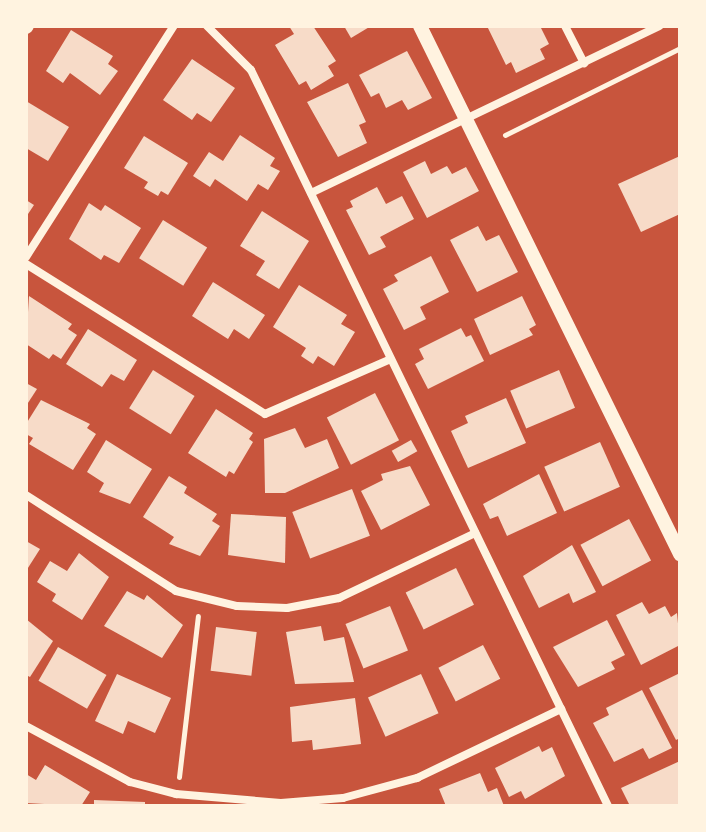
<!DOCTYPE html>
<style>
body{margin:0}
#map{position:relative;width:706px;height:832px;overflow:hidden;background:#c8553d;font-family:"Open Sans",sans-serif}
div>[style]{position:absolute}
[style*='--x']{left:calc(var(--x)*1px);top:calc(var(--y)*1px);width:calc(var(--w)*1px);rotate:calc(var(--a)*1deg)}
.building>*{inset:0;background:#f7dbc8;transform-origin:0 0}
.path>*{height:5px;margin:-2.5px;padding:0 2.5px;transform-origin:2.5px;border-radius:2.5px;background:#fff3e0}
.minor>*{height:8px;margin:-4px;padding:0 4px;transform-origin:4px;border-radius:4px;background:#fff3e0}
.tertiary>*{height:14px;margin:-7px;padding:0 7px;transform-origin:7px;border-radius:7px;background:#fff3e0}
span{translate:-50% -50%;white-space:nowrap;text-align:center;line-height:1.15;-webkit-text-stroke:8px #fff3e0;paint-order:stroke}
.frame{position:absolute;inset:0;border:28px solid #fff3e0;pointer-events:none}
</style>
<div id="map">
<div class="building">
<div style="clip-path:polygon(289px 26px,313px 26px,336px 61px,328px 66px,334px 76px,311px 90px,306px 81px,299px 85px,275px 45px,294px 34px)"></div>
<div style="clip-path:polygon(344px 26px,371px 26px,351px 38px)"></div>
<div style="clip-path:polygon(487px 26px,540px 26px,549px 44px,540px 49px,545px 59px,516px 73px,511px 62px,506px 65px)"></div>
<div style="clip-path:polygon(71px 30px,113px 56px,108px 64px,118px 71px,100px 95px,70px 73px,63px 83px,46px 71px)"></div>
<div style="clip-path:polygon(407px 51px,432px 98px,408px 110px,402px 100px,386px 108px,379px 93px,371px 97px,359px 75px)"></div>
<div style="clip-path:polygon(192px 59px,235px 88px,211px 122px,197px 113px,192px 120px,163px 100px)"></div>
<div style="clip-path:polygon(348px 83px,366px 122px,359px 125px,367px 143px,338px 157px,307px 102px)"></div>
<div style="clip-path:polygon(26px 101px,69px 127px,48px 161px,26px 148px)"></div>
<div style="clip-path:polygon(240px 135px,275px 158px,270px 166px,280px 171px,268px 190px,258px 184px,247px 201px,215px 179px,210px 187px,193px 176px,209px 152px,223px 161px)"></div>
<div style="clip-path:polygon(144px 136px,188px 163px,168px 195px,161px 191px,158px 196px,144px 188px,148px 182px,124px 168px)"></div>
<div style="clip-path:polygon(680px 156px,680px 214px,641px 232px,618px 184px)"></div>
<div style="clip-path:polygon(425px 161px,431px 174px,447px 166px,452px 174px,466px 167px,479px 191px,427px 218px,403px 172px)"></div>
<div style="clip-path:polygon(377px 187px,386px 204px,402px 196px,414px 219px,380px 237px,386px 247px,369px 255px,346px 210px,353px 207px,350px 201px)"></div>
<div style="clip-path:polygon(26px 200px,34px 205px,26px 217px)"></div>
<div style="clip-path:polygon(89px 203px,101px 211px,105px 205px,141px 228px,119px 263px,104px 255px,101px 260px,69px 239px)"></div>
<div style="clip-path:polygon(262px 211px,309px 241px,279px 289px,256px 275px,265px 261px,240px 246px)"></div>
<div style="left:163px;top:220px;width:52px;height:45px;rotate:32deg"></div>
<div style="clip-path:polygon(478px 226px,486px 241px,499px 235px,518px 272px,477px 292px,450px 240px)"></div>
<div style="clip-path:polygon(431px 256px,449px 292px,420px 307px,426px 319px,404px 330px,383px 289px,398px 281px,394px 275px)"></div>
<div style="clip-path:polygon(213px 282px,265px 315px,249px 339px,234px 329px,228px 339px,192px 316px)"></div>
<div style="clip-path:polygon(299px 285px,347px 315px,341px 324px,355px 332px,334px 366px,318px 356px,313px 364px,301px 356px,306px 348px,273px 327px)"></div>
<div style="clip-path:polygon(29px 296px,72px 324px,68px 329px,77px 335px,61px 359px,53px 354px,49px 359px,26px 344px)"></div>
<div style="clip-path:polygon(522px 296px,536px 325px,529px 329px,533px 335px,490px 355px,474px 319px)"></div>
<div style="clip-path:polygon(461px 328px,466px 337px,471px 335px,484px 361px,428px 389px,415px 364px,424px 359px,419px 349px)"></div>
<div style="clip-path:polygon(88px 329px,137px 360px,124px 381px,111px 374px,102px 387px,66px 364px)"></div>
<div style="left:153px;top:370px;width:49px;height:45px;rotate:32deg"></div>
<div style="left:559px;top:370px;width:41px;height:53px;rotate:67deg"></div>
<div style="clip-path:polygon(26px 383px,37px 389px,26px 406px)"></div>
<div style="left:375px;top:393px;width:53px;height:54px;rotate:63deg"></div>
<div style="clip-path:polygon(506px 398px,526px 443px,468px 468px,451px 431px,468px 423px,465px 416px)"></div>
<div style="clip-path:polygon(41px 400px,90px 424px,87px 428px,96px 434px,73px 470px,29px 444px,33px 438px,26px 434px,26px 424px)"></div>
<div style="clip-path:polygon(216px 409px,253px 433px,249px 439px,253px 442px,234px 474px,229px 471px,226px 477px,188px 453px)"></div>
<div style="clip-path:polygon(295px 428px,305px 448px,327px 439px,339px 468px,285px 493px,265px 493px,264px 439px)"></div>
<div style="clip-path:polygon(106px 440px,152px 469px,130px 504px,99px 492px,104px 483px,87px 472px)"></div>
<div style="left:411px;top:440px;width:13px;height:22px;rotate:61deg"></div>
<div style="left:600px;top:442px;width:49px;height:61px;rotate:66deg"></div>
<div style="clip-path:polygon(410px 466px,430px 505px,381px 530px,361px 491px,383px 480px,381px 474px)"></div>
<div style="clip-path:polygon(539px 474px,557px 513px,507px 536px,498px 516px,490px 519px,483px 504px)"></div>
<div style="clip-path:polygon(169px 476px,187px 487px,184px 493px,217px 514px,212px 521px,220px 526px,200px 556px,169px 544px,174px 537px,143px 517px)"></div>
<div style="left:352px;top:489px;width:50px;height:64px;rotate:69deg"></div>
<div style="clip-path:polygon(231px 514px,286px 517px,285px 563px,228px 555px)"></div>
<div style="left:629px;top:519px;width:47px;height:55px;rotate:62deg"></div>
<div style="clip-path:polygon(26px 541px,40px 549px,26px 571px)"></div>
<div style="clip-path:polygon(572px 545px,596px 592px,573px 603px,569px 593px,539px 608px,523px 576px)"></div>
<div style="clip-path:polygon(79px 553px,109px 577px,82px 620px,52px 601px,56px 594px,37px 582px,50px 561px,67px 571px)"></div>
<div style="left:456px;top:568px;width:41px;height:56px;rotate:64deg"></div>
<div style="clip-path:polygon(127px 591px,144px 600px,147px 595px,183px 625px,162px 658px,104px 626px)"></div>
<div style="clip-path:polygon(642px 602px,649px 614px,665px 606px,671px 617px,677px 613px,680px 645px,641px 665px,616px 615px)"></div>
<div style="left:390px;top:606px;width:48px;height:48px;rotate:68deg"></div>
<div style="clip-path:polygon(26px 619px,53px 641px,30px 677px,26px 675px)"></div>
<div style="clip-path:polygon(607px 620px,625px 655px,611px 662px,615px 669px,578px 687px,553px 647px)"></div>
<div style="clip-path:polygon(321px 626px,324px 641px,344px 637px,354px 682px,295px 684px,286px 632px)"></div>
<div style="left:216px;top:627px;width:41px;height:44px;rotate:7deg"></div>
<div style="left:483px;top:645px;width:38px;height:50px;rotate:63deg"></div>
<div style="left:58px;top:647px;width:56px;height:39px;rotate:30deg"></div>
<div style="clip-path:polygon(680px 673px,680px 738px,676px 740px,649px 688px)"></div>
<div style="clip-path:polygon(117px 674px,171px 698px,155px 733px,128px 721px,123px 734px,95px 721px)"></div>
<div style="left:421px;top:674px;width:43px;height:58px;rotate:66deg"></div>
<div style="clip-path:polygon(642px 690px,672px 748px,649px 759px,643px 748px,614px 762px,593px 723px,609px 715px,606px 708px)"></div>
<div style="clip-path:polygon(355px 698px,361px 744px,313px 750px,312px 740px,292px 742px,290px 707px)"></div>
<div style="clip-path:polygon(539px 746px,542px 752px,552px 747px,565px 776px,525px 799px,521px 791px,509px 797px,495px 768px)"></div>
<div style="clip-path:polygon(680px 761px,680px 806px,630px 806px,621px 788px)"></div>
<div style="clip-path:polygon(45px 765px,90px 792px,81px 806px,26px 803px,26px 774px,36px 780px)"></div>
<div style="clip-path:polygon(480px 773px,488px 792px,497px 788px,504px 806px,446px 806px,439px 789px)"></div>
<div style="clip-path:polygon(94px 800px,145px 802px,145px 806px,94px 806px)"></div>
</div>
<div class="path">
<div style="--x:505;--y:135;--w:195;--a:-26.4"></div>
<div style="--x:179;--y:777;--w:162;--a:-83.3"></div>
</div>
<div class="minor">
<div style="--x:207;--y:26;--w:62;--a:45"></div>
<div style="--x:251;--y:70;--w:818;--a:64.12"></div>
<div style="--x:565;--y:26;--w:42;--a:62.8"></div>
<div style="--x:311;--y:193;--w:386;--a:-25.6"></div>
<div style="--x:26;--y:257;--w:274;--a:-57.4"></div>
<div style="--x:26;--y:264;--w:282;--a:32.1"></div>
<div style="--x:265;--y:414;--w:137;--a:-23.6"></div>
<div style="--x:26;--y:495;--w:178;--a:32.6"></div>
<div style="--x:176;--y:591;--w:63;--a:13.8"></div>
<div style="--x:237;--y:606;--w:50;--a:2.3"></div>
<div style="--x:287;--y:608;--w:53;--a:-10.9"></div>
<div style="--x:339;--y:598;--w:151;--a:-25.5"></div>
<div style="--x:26;--y:726;--w:118;--a:28.3"></div>
<div style="--x:130;--y:782;--w:48;--a:14.6"></div>
<div style="--x:176;--y:794;--w:105;--a:4.9"></div>
<div style="--x:281;--y:803;--w:62;--a:-4.6"></div>
<div style="--x:343;--y:798;--w:77;--a:-15.1"></div>
<div style="--x:417;--y:778;--w:160;--a:-25.6"></div>
</div>
<div class="tertiary">
<div style="--x:420;--y:26;--w:589;--a:63.78"></div>
<div style="--x:26;--y:27;--w:1;--a:-45"></div>
</div>
<div class="frame"></div>
</div>
